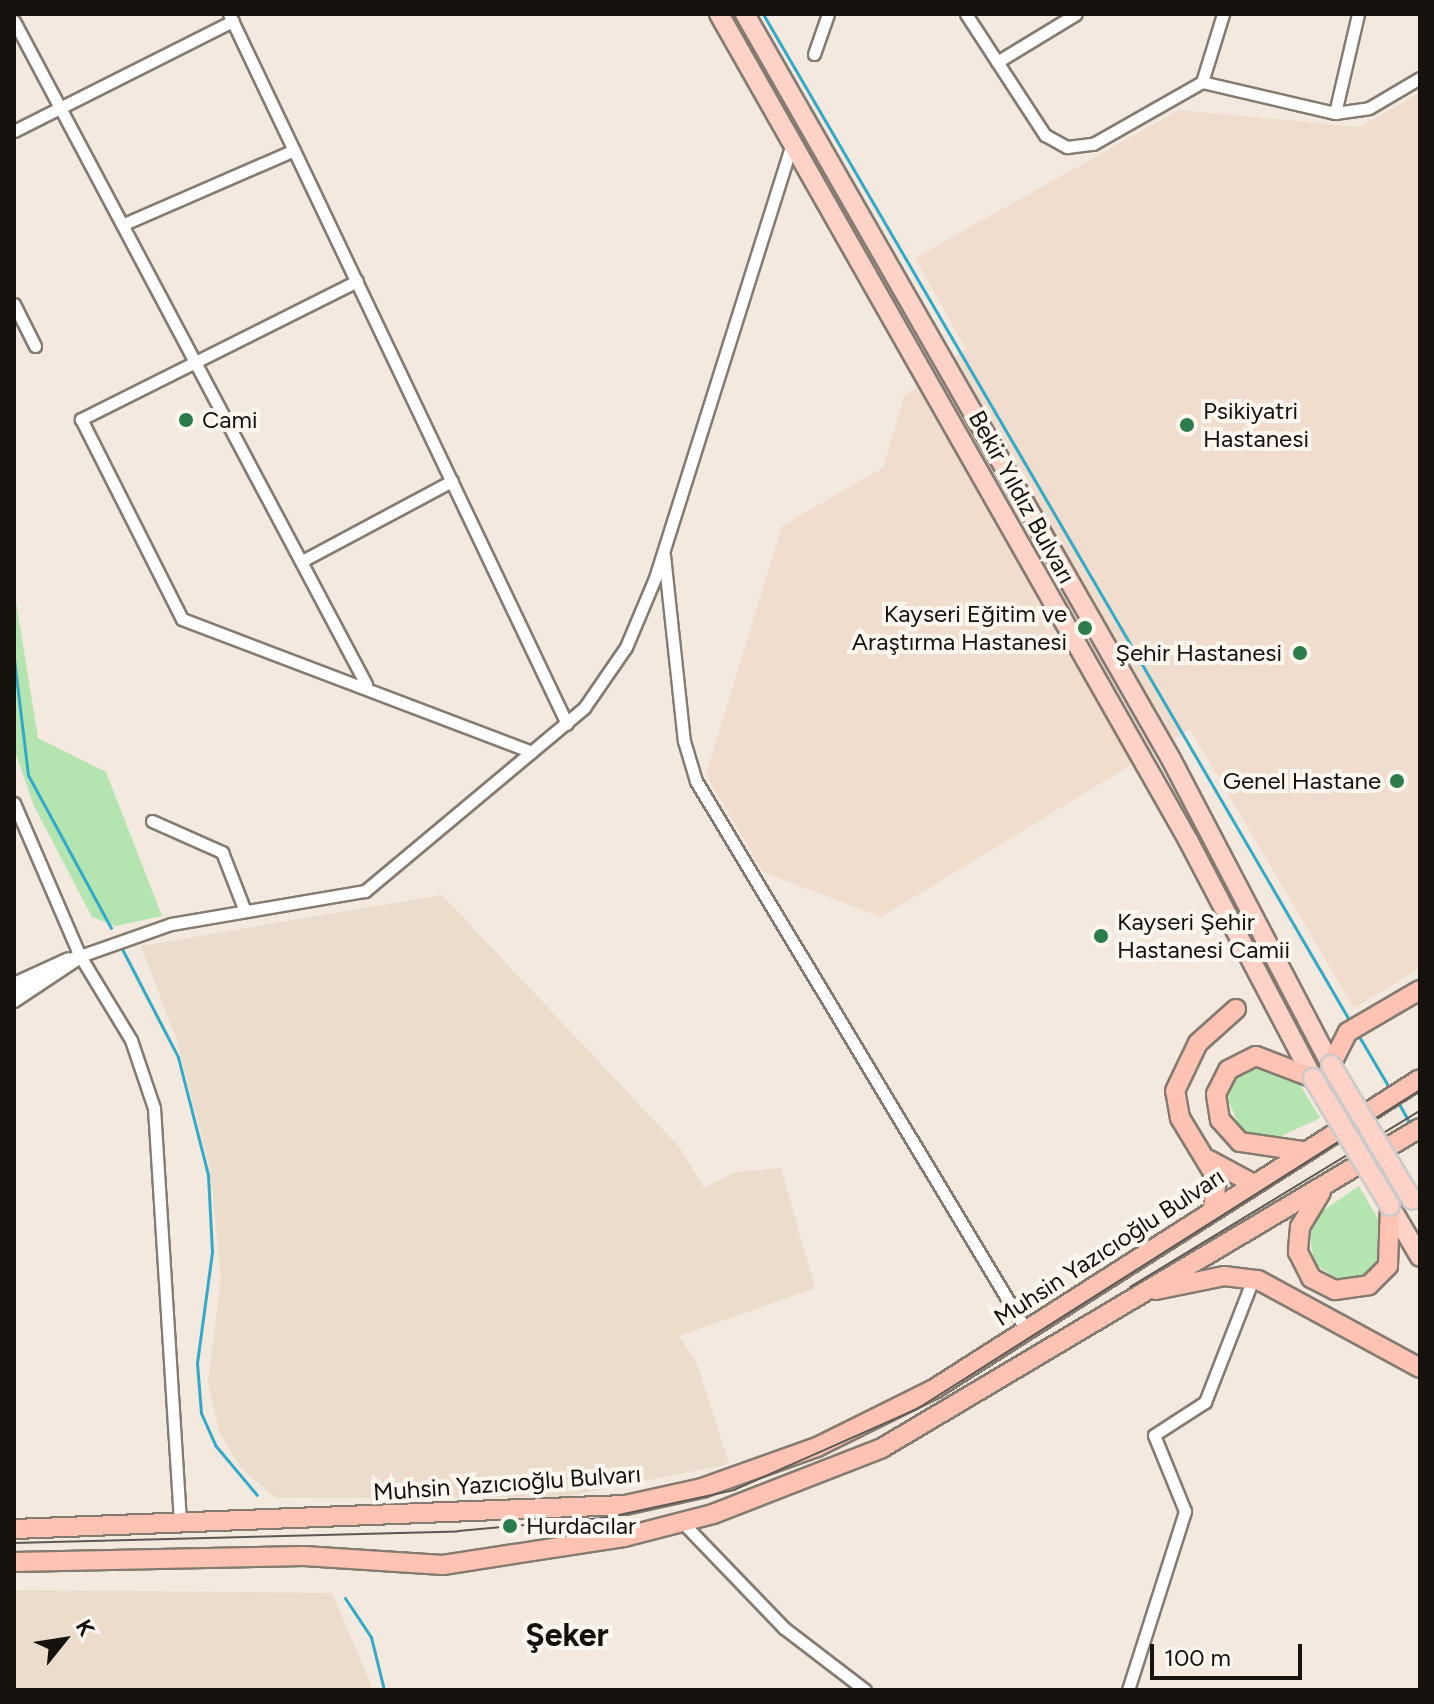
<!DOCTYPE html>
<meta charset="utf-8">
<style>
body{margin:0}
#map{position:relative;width:1434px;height:1704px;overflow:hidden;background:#f3e9de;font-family:Figtree,sans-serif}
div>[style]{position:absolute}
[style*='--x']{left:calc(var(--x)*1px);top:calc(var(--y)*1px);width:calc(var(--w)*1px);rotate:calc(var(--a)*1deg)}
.built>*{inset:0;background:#ecdccb}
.medical>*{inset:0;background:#f0ddcd}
.green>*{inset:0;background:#b4e5b1}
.stream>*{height:3px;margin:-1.5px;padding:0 1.5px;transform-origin:1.5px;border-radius:1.5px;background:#31aac9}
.roads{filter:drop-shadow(2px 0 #847b71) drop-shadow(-2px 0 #847b71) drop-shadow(0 2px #847b71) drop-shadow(0 -2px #847b71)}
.minor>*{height:11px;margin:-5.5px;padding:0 5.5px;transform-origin:5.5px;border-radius:5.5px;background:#fff}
.tertiary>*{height:14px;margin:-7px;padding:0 7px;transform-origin:7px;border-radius:7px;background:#fff}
.primary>*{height:18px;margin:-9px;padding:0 9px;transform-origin:9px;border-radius:9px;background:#fed2c6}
.trunk>*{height:18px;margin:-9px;padding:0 9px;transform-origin:9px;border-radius:9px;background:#fec3b3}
.tram>*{height:2px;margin:-1px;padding:0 1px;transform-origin:1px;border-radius:1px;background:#5e5852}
.bridges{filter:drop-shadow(2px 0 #cccbca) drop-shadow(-2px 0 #cccbca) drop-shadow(0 2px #cccbca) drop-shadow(0 -2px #cccbca)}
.primary-bridge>*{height:18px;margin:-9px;padding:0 9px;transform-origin:9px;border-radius:9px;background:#fed2c6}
.dots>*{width:22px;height:22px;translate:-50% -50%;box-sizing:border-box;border:4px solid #fdf7f0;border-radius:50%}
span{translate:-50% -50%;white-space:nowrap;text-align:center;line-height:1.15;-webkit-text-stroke:8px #fdf7f0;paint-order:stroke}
.poi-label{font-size:24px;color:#15120e}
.left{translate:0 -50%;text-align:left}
.right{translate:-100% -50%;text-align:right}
.street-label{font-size:24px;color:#15120e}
.district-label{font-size:32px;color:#15120e;font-weight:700}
.frame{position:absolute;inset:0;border:16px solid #15120e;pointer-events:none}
.north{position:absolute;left:24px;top:1600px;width:80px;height:80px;-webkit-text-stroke:6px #fdf7f0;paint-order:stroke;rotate:60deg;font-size:22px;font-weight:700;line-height:32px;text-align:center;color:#15120e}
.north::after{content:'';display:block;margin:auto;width:28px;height:36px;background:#15120e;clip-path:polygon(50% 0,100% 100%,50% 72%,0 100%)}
.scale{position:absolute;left:1150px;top:1644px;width:152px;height:36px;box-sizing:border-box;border:4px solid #15120e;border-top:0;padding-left:10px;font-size:24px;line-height:28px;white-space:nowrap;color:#15120e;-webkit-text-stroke:6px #fdf7f0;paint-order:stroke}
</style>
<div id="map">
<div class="built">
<div style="clip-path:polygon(442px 895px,680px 1148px,704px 1188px,736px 1172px,781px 1168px,815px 1288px,679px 1336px,696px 1361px,729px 1464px,563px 1497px,276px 1498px,242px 1469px,220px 1434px,208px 1383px,221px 1278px,210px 1169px,177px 1041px,141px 946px)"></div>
<div style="clip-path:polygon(14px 1590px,332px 1593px,373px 1690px,14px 1690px)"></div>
</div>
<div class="medical">
<div style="clip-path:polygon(1420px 93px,1420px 968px,1354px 1008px,1190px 729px,881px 917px,763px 872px,706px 774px,782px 526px,883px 468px,904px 397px,966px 349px,915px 258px,1179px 110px,1359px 127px)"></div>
</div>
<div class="green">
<div style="clip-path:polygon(14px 589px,38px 738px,106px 772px,162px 916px,116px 926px,92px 917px,34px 806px,14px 749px)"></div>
<div style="clip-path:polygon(1253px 1063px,1296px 1078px,1320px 1118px,1273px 1140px,1242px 1132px,1226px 1095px,1233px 1077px)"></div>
<div style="clip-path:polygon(1359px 1186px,1386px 1233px,1382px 1259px,1361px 1279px,1338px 1280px,1315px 1264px,1309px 1235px,1322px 1211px)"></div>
</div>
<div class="stream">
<div style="--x:763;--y:14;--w:1168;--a:59.77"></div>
<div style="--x:14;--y:659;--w:117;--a:83.1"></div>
<div style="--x:28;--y:775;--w:174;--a:61.5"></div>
<div style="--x:120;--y:945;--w:126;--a:62.6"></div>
<div style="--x:178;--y:1057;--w:122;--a:75.7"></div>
<div style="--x:208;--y:1175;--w:77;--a:87"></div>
<div style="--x:212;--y:1252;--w:112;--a:97.7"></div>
<div style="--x:197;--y:1363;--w:50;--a:85.4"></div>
<div style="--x:201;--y:1413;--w:35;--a:66"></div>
<div style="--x:215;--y:1445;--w:65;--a:50"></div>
<div style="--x:1357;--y:1033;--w:65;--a:59.5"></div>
<div style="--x:1398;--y:1102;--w:29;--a:61"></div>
<div style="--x:345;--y:1598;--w:47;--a:56.3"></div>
<div style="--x:371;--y:1637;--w:55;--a:76.2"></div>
</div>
<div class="roads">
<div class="minor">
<div style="--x:229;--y:14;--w:786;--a:64.54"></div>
<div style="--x:966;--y:14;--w:145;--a:56.9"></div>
<div style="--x:1045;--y:135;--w:25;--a:29"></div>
<div style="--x:1067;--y:147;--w:26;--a:-7"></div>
<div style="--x:1093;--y:144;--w:125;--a:-29.6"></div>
<div style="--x:1202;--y:82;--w:137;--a:13.1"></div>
<div style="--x:1335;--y:113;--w:34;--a:-8"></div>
<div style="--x:1369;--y:108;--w:59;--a:-30.5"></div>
<div style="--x:14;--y:21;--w:751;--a:62.04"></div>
<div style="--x:814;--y:54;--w:42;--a:-70.7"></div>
<div style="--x:997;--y:62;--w:92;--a:-31.3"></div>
<div style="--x:1202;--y:82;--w:71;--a:-72.8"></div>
<div style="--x:1335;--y:113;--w:102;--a:-76.9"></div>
<div style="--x:14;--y:131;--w:245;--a:-26.7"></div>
<div style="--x:124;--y:224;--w:185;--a:-23.5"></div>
<div style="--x:357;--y:281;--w:309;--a:153.4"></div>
<div style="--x:81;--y:419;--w:224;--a:63.2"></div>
<div style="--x:182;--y:619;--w:374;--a:20.8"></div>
<div style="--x:14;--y:304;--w:47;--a:63.4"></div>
<div style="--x:664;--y:555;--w:187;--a:83.9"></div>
<div style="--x:684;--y:741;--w:42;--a:73.3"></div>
<div style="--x:696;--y:781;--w:641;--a:58.99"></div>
<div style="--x:302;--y:561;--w:170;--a:-28.1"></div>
<div style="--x:14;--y:803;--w:167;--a:66.7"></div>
<div style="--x:80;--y:956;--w:98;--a:58.7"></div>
<div style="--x:131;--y:1040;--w:72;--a:71.3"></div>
<div style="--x:154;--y:1108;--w:418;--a:86.4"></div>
<div style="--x:152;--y:821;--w:77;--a:23.9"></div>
<div style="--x:222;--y:852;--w:63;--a:68.7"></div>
<div style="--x:80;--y:956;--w:96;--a:-19.4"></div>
<div style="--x:171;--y:924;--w:197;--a:-9.7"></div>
<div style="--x:365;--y:891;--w:285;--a:-39.9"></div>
<div style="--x:584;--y:708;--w:74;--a:-55.5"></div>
<div style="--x:626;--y:647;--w:75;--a:-67.2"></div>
<div style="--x:655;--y:578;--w:456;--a:-72.5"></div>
<div style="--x:682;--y:1522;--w:147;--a:46.1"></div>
<div style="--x:784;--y:1628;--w:102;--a:37.4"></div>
<div style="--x:1128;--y:1690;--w:188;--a:-72.3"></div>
<div style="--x:1185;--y:1511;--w:82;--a:-112.2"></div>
<div style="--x:1154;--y:1435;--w:61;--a:-32.9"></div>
<div style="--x:1205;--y:1402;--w:132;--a:-68.7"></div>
</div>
<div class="tertiary">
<div style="--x:14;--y:985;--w:60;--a:-24.4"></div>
<div style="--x:14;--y:1000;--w:79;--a:-33.7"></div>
</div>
<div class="primary">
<div style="--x:719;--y:14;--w:950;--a:60.41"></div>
<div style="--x:1188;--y:840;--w:269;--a:62.3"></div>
<div style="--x:745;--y:14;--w:858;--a:60.24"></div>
<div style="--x:1171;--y:759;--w:345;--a:62.4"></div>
<div style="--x:1390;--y:1206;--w:59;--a:59.5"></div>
</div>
<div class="trunk">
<div style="--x:1331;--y:1065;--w:37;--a:-63"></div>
<div style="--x:1348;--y:1032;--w:83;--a:-30.3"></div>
<div style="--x:1302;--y:1151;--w:63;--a:-171.7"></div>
<div style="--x:1240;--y:1142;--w:30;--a:-132"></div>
<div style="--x:1220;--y:1120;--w:26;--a:-99"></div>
<div style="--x:1216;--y:1094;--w:27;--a:-63"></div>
<div style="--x:1228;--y:1070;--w:31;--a:-27"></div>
<div style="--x:1256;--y:1056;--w:61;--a:21.1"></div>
<div style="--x:1209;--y:1160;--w:49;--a:28.1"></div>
<div style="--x:1321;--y:1192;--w:41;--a:121"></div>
<div style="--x:1300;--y:1227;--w:25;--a:95"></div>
<div style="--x:1298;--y:1252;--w:29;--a:63"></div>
<div style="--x:1311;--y:1278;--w:27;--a:27"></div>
<div style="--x:1335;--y:1290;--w:34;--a:-8"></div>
<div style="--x:1369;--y:1285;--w:27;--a:-45"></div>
<div style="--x:1388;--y:1266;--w:60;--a:-88.1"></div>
<div style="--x:1213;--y:1208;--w:29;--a:-82"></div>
<div style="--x:1217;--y:1179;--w:71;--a:-121.2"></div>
<div style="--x:1180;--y:1118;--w:27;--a:-100"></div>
<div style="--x:1175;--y:1091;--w:53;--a:-64.4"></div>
<div style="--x:1198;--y:1043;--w:51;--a:-41.8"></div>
<div style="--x:1156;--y:1290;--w:69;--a:-11.6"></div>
<div style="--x:1224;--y:1276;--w:34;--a:7"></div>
<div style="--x:1258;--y:1280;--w:184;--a:28.5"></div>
<div style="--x:14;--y:1529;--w:611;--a:-2.25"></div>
<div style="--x:625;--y:1505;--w:79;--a:-12.4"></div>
<div style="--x:702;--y:1488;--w:122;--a:-19.6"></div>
<div style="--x:817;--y:1447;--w:131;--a:-26.4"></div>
<div style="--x:934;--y:1389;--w:576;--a:-32.53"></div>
<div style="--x:14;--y:1562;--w:290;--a:-1.2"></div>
<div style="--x:304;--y:1556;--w:139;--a:3.7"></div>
<div style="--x:443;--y:1565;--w:183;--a:-8.8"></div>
<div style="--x:624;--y:1537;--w:92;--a:-14.5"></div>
<div style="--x:713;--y:1514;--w:181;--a:-21.3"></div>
<div style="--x:882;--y:1448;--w:626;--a:-30.74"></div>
</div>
</div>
<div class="tram">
<div style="--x:1130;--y:1287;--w:339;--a:-31.3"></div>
<div style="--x:14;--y:1543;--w:444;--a:-1.5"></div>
<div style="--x:458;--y:1531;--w:148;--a:-5.1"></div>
<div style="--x:605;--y:1518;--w:132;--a:-12.2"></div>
<div style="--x:734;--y:1490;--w:200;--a:-23.9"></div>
<div style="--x:917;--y:1409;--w:596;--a:-32.38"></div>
</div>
<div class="bridges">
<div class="primary-bridge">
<div style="--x:1331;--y:1065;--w:157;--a:59"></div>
<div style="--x:1313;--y:1078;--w:149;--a:59"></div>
</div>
</div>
<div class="dots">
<div style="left:186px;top:420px;background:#2d7c4b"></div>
<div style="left:1187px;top:425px;background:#2d7c4b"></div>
<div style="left:1085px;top:628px;background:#2d7c4b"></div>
<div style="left:1300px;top:653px;background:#2d7c4b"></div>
<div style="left:1397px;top:781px;background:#2d7c4b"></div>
<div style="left:1101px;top:936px;background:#2d7c4b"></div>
<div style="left:510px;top:1526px;background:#2d7c4b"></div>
</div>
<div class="poi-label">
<span class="left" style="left:1203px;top:425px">Psikiyatri<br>Hastanesi</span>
<span class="left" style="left:202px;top:420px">Cami</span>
<span class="right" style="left:1067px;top:628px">Kayseri Eğitim ve<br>Araştırma Hastanesi</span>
<span class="right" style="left:1282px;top:653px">Şehir Hastanesi</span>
<span class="right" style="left:1381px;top:781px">Genel Hastane</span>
<span class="left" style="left:1117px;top:936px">Kayseri Şehir<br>Hastanesi Camii</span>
<span class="left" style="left:526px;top:1526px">Hurdacılar</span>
</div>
<div class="street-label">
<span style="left:1022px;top:497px;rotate:61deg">Bekir Yıldız Bulvarı</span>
<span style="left:1109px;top:1247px;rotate:-33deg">Muhsin Yazıcıoğlu Bulvarı</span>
<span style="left:507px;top:1483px;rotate:-4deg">Muhsin Yazıcıoğlu Bulvarı</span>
</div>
<div class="district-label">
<span style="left:567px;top:1635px">Şeker</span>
</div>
<div class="frame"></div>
<div class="north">K</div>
<div class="scale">100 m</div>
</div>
